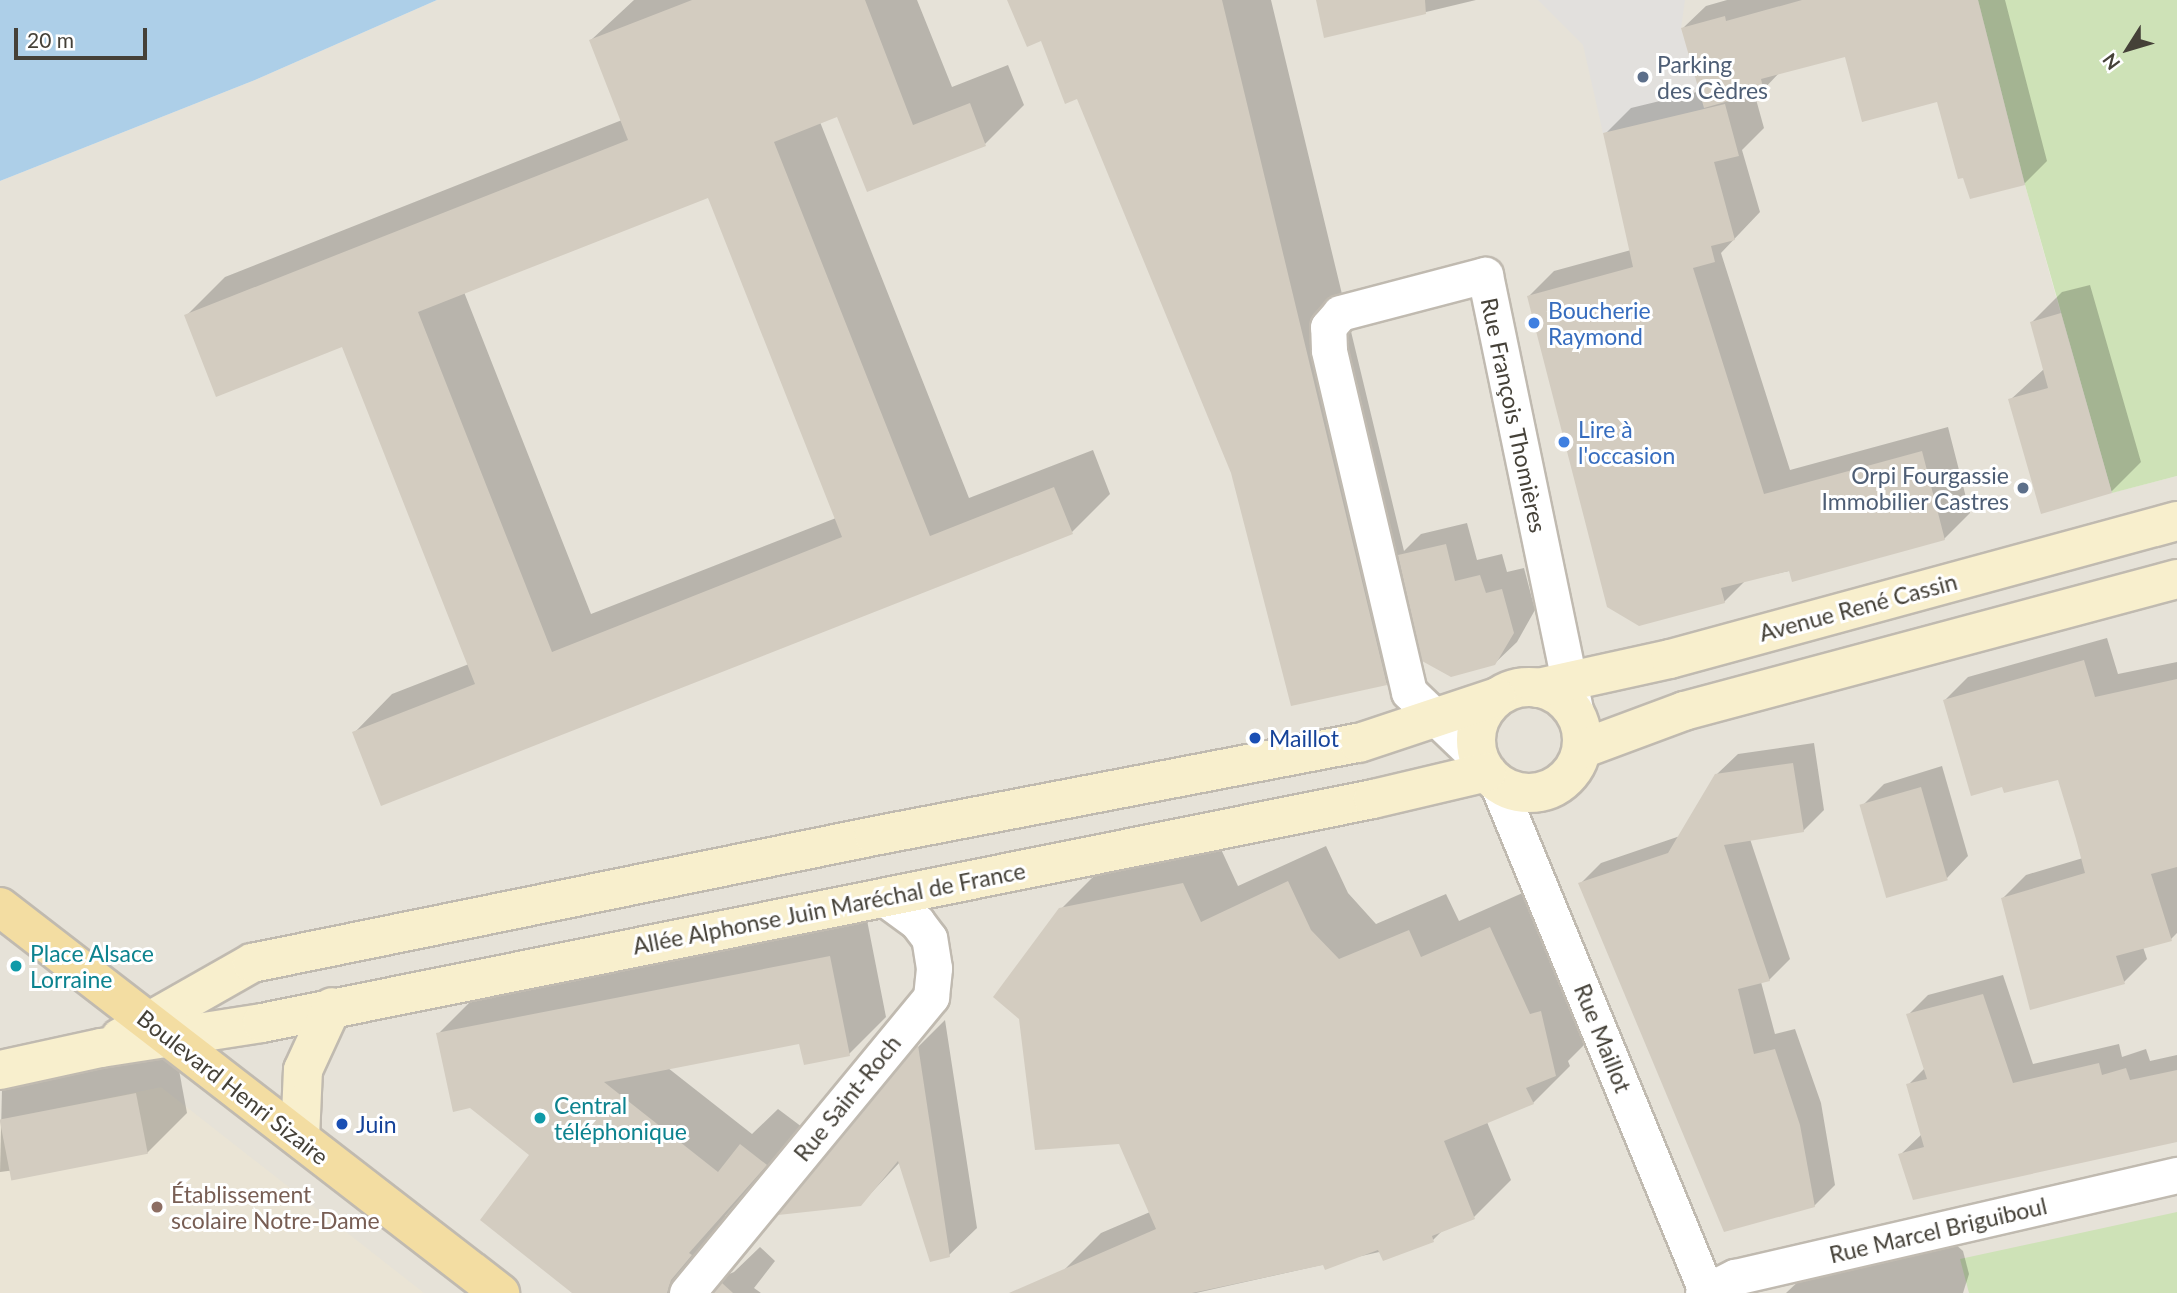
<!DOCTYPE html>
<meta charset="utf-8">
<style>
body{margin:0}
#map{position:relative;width:2177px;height:1293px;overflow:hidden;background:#f3f0e9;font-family:Lato,sans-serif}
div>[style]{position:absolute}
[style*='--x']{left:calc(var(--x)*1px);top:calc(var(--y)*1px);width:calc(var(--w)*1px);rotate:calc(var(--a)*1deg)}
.residential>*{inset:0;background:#e6e2d8}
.education>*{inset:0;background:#eae4d5}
.green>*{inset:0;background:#cee2b7}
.parking>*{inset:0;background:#e2e0dd}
.water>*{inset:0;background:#adcfe8}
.shadow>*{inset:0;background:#0003}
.building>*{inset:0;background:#d3ccc0;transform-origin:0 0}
.roads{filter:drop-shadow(2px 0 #c0bab0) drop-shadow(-2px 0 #c0bab0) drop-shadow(0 2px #c0bab0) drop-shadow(0 -2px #c0bab0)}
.street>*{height:35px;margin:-17.5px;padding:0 17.5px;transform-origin:17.5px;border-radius:17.5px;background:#fff}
.secondary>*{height:38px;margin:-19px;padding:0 19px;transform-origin:19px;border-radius:19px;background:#f8efcd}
.secondary>.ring{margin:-19px;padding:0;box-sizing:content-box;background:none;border:38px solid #f8efcd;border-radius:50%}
.primary>*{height:38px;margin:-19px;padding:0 19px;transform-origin:19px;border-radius:19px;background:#f3dda2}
.dots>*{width:19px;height:19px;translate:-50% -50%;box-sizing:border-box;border:4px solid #fff;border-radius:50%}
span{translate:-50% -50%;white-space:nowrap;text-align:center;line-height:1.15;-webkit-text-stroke:6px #fff;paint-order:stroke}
.service-label{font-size:23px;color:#4e5e75}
.left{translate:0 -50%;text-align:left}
.right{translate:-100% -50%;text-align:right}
.shop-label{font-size:23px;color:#366cbe}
.street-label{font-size:23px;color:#454138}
.transit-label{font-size:23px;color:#164399}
.culture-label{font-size:23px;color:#0d838f}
.education-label{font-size:23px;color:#785e54}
.north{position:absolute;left:2093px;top:14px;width:70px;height:70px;-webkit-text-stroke:5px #fff;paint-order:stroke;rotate:233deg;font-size:19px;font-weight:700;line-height:28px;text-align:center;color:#454138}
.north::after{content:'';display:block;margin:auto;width:24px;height:32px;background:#454138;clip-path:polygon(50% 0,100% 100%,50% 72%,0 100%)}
.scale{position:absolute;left:14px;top:28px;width:133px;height:32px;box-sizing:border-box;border:4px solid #454138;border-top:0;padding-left:9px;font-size:21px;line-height:24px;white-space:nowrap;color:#454138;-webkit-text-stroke:5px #fff;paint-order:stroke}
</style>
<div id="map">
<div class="residential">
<div style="clip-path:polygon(437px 0,1978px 0,2025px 185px,2111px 493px,2177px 476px,2177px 1293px,0 1293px,0 181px,255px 80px)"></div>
</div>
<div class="education">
<div style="clip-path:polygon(161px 1087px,424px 1293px,0 1293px,0 1120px)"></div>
</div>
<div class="green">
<div style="clip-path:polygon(1978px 0,2177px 0,2177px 476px,2112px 493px,2025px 185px)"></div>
<div style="clip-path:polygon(2177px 1212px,2177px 1293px,1969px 1293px,1960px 1259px)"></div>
</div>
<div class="parking">
<div style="clip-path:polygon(1538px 0,1685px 0,1681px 28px,1705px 109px,1603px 133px,1583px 45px)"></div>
</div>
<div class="water">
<div style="clip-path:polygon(0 0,437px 0,255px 80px,0 181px)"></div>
</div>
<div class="shadow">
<div style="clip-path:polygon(evenodd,634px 0,917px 0,952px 87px,1008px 65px,1024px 105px,985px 144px,868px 190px,838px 114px,820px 122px,969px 498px,1093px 450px,1110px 494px,1072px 532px,354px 733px,392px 694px,469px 664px,343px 345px,186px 316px,225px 277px,622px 120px,591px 40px,634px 0,709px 196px,836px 518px,591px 614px,464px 292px,709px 196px)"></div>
<div style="clip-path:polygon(1009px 0,1271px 0,1404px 551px,1421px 534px,1467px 523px,1477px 560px,1502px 554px,1507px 572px,1524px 568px,1535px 610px,1517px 642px,1494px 664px,1421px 648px,1386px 684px,1233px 473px,1078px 97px,1042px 39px)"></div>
<div style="clip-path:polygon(1317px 0,1476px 0,1326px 36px)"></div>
<div style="clip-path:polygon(1727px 0,2005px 0,2047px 161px,2024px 184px,1938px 100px,1846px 55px,1780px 72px,1763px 90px,1754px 92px,1764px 128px,1742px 150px,1760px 212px,1721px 253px,1790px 470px,1948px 427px,1970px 513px,1944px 539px,1746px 580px,1724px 602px,1529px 296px,1554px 271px,1631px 250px,1605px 134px,1631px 108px,1701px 91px,1683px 28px,1706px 6px)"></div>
<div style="clip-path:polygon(2090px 285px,2141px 462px,2111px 492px,2010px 400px,2044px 369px,2032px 322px,2062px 292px)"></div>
<div style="clip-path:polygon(2107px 638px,2118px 674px,2177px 662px,2177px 933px,2171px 939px,2143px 947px,2147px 959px,2124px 982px,2003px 898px,2026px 875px,2083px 858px,2059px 778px,1945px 700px,1968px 677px)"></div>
<div style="clip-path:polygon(1814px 743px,1824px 810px,1803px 831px,1750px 839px,1790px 959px,1769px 980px,1761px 982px,1775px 1034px,1795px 1029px,1821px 1103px,1835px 1185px,1814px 1206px,1580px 884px,1601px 863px,1680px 836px,1716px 775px,1738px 754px)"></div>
<div style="clip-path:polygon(1942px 766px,1968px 856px,1947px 878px,1888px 894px,1862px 806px,1884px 784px)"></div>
<div style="clip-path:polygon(1326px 846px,1348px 893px,1376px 924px,1446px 894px,1459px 921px,1527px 891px,1592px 1037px,1568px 1061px,1570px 1066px,1533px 1103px,1487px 1122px,1511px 1180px,1474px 1217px,1443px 1230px,1433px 1240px,1196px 1293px,1077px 1293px,1064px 1270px,1101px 1233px,1150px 1212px,1060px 910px,1098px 872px,1220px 847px,1238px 886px)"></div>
<div style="clip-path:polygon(867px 920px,886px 1017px,849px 1054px,800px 1042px,668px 1068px,752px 1134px,778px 1109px,802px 1127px,725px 1216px,727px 1218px,722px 1277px,734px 1272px,760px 1247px,775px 1261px,754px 1288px,761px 1293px,575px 1293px,532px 1155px,438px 1034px,475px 997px)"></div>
<div style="clip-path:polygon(2003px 975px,2033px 1064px,2119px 1044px,2122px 1057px,2146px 1049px,2150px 1061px,2177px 1055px,2177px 1140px,1900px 1155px,1922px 1134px,1908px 1085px,1925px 1068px,1908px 1015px,1928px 995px)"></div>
<div style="clip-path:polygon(945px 1020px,977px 1228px,949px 1255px,900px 1162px,860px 1205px,782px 1213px,919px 1046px)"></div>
<div style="clip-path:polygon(176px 1054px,187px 1113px,147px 1153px,0 1172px,2px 1089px)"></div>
<div style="clip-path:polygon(1954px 1243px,1963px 1251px,1969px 1274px,1963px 1293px,1786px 1293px,1802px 1278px)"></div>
</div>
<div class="building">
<div style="clip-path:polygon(evenodd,692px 0,865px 0,913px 125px,970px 103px,986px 146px,867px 192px,837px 117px,774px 142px,930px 536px,1054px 487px,1073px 534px,381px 806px,352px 732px,475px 684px,342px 347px,216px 397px,184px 315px,628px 140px,589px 40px,692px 0,708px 198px,842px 537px,552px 652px,418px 312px,708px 198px)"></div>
<div style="clip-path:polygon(1007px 0,1222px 0,1387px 685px,1291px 706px,1231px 473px,1077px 99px,1065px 104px,1041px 41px,1027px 47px)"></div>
<div style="clip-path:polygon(1316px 0,1425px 0,1426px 14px,1324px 38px)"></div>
<div style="clip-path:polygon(1802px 0,1978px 0,2025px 185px,1970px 199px,1963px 178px,1958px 179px,1937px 102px,1862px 122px,1845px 57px,1761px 79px,1764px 91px,1704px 108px,1681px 28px,1725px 16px,1726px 21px)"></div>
<div style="clip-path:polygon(1725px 104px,1739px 156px,1714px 162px,1735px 240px,1711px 246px,1715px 262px,1693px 268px,1764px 494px,1922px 451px,1945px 540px,1792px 582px,1789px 571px,1721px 588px,1725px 603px,1639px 626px,1607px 607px,1527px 296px,1633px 267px,1603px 133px)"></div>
<div style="clip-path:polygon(2061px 313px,2112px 493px,2041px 514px,2008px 399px,2048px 388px,2030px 322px)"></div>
<div style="clip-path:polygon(1446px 544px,1455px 581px,1480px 575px,1486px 593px,1502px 589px,1514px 633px,1495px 665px,1451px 677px,1422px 661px,1398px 555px)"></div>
<div style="clip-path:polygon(2084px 660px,2095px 697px,2177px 679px,2177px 867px,2151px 874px,2172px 941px,2116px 956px,2125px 984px,2030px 1010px,2001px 898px,2085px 873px,2076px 839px,2058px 780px,2004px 793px,2002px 787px,1971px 796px,1943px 700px)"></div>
<div style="clip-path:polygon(1793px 763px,1804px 832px,1724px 845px,1770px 981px,1738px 989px,1754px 1054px,1775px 1049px,1800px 1125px,1815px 1207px,1724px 1232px,1578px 883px,1668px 853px,1715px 774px)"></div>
<div style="left:1921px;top:787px;width:97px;height:64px;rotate:74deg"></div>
<div style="clip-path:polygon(1288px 881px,1311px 930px,1339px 959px,1409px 930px,1421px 957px,1490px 927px,1530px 1014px,1541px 1011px,1556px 1076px,1526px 1088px,1534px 1104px,1444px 1141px,1475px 1219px,1432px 1236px,1434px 1242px,1383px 1261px,1378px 1250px,1325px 1270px,1323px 1265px,1192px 1293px,1009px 1293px,1156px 1229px,1119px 1144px,1035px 1150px,1019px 1019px,993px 997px,1059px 908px,1183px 883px,1201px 922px)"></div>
<div style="clip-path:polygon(830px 956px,850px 1056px,804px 1065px,799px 1044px,604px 1082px,718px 1172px,740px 1144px,767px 1165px,689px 1253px,692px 1255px,671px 1280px,667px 1293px,572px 1293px,480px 1220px,529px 1155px,470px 1108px,453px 1112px,436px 1033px)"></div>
<div style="clip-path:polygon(1983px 994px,2013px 1083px,2099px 1063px,2102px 1075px,2126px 1068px,2130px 1080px,2177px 1070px,2177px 1142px,1913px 1200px,1898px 1154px,1924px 1147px,1906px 1084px,1927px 1079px,1906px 1014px)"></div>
<div style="clip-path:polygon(918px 1045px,950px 1257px,930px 1262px,898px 1161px,861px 1206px,778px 1215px)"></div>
<div style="left:136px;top:1093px;width:62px;height:139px;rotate:79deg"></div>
<div style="clip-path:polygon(722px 1283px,733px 1293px,713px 1293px)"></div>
</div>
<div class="roads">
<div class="street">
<div style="--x:1480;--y:760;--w:98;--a:-136.2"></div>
<div style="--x:1409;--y:692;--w:351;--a:-103.2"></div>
<div style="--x:1329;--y:350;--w:23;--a:-92"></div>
<div style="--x:1328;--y:327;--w:18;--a:-49"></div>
<div style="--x:1340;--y:313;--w:150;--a:-14.7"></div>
<div style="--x:1485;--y:275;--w:448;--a:78.3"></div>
<div style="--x:1497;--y:783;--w:552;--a:67.62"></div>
<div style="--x:687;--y:1293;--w:384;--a:-50.5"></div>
<div style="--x:931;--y:997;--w:29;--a:-84"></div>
<div style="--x:934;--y:968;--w:30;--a:-99"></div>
<div style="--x:929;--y:938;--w:20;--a:-127"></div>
<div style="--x:917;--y:922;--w:41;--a:-144"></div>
<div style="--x:1703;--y:1293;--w:36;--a:-27"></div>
<div style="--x:1735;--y:1277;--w:454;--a:-13"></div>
</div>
<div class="secondary">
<div class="ring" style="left:1476px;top:687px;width:68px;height:68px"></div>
<div style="--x:1538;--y:688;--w:135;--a:-12.4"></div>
<div style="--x:1670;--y:659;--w:525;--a:-15.23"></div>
<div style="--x:1582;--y:749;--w:109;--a:-20.4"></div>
<div style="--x:1684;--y:711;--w:510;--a:-14.99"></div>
<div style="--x:120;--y:1038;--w:152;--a:-29.6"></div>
<div style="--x:252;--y:963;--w:635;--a:-11.54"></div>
<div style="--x:874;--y:836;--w:494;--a:-10.9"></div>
<div style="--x:1359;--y:743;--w:145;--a:-18.4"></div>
<div style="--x:0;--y:1070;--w:103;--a:-12.3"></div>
<div style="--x:101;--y:1048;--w:163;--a:-8.8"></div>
<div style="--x:262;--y:1023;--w:1133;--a:-11.4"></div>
<div style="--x:1373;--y:799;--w:117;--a:-13.3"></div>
<div style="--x:300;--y:1138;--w:68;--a:-87.5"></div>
<div style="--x:303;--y:1070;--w:69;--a:-65.3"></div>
</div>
<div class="primary">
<div style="--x:0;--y:907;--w:632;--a:37.67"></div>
</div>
</div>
<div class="dots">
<div style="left:1643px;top:77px;background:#5c6f8a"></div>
<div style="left:1534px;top:323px;background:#3f7fe0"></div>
<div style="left:1564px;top:442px;background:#3f7fe0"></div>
<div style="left:2023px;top:488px;background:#5c6f8a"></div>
<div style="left:1255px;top:738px;background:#1a4fb4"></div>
<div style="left:16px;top:966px;background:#0f9aa8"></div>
<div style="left:540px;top:1118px;background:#0f9aa8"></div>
<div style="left:342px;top:1124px;background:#1a4fb4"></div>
<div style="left:157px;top:1207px;background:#8d6e63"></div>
</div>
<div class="service-label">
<span class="left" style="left:1657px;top:77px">Parking<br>des Cèdres</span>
<span class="right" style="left:2009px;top:488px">Orpi Fourgassie<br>Immobilier Castres</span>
</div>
<div class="shop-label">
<span class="left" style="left:1548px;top:323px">Boucherie<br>Raymond</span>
<span class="left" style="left:1578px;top:442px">Lire à<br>l'occasion</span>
</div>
<div class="street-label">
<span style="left:1514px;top:415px;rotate:78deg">Rue François Thomières</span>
<span style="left:1858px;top:607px;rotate:-15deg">Avenue René Cassin</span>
<span style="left:829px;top:908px;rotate:-11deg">Allée Alphonse Juin Maréchal de France</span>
<span style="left:1603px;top:1038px;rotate:68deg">Rue Maillot</span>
<span style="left:233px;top:1087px;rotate:38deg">Boulevard Henri Sizaire</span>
<span style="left:847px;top:1098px;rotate:-51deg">Rue Saint-Roch</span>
<span style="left:1938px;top:1230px;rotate:-13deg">Rue Marcel Briguiboul</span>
</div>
<div class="transit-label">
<span class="left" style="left:1269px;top:738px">Maillot</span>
<span class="left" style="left:356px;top:1124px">Juin</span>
</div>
<div class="culture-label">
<span class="left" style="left:30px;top:966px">Place Alsace<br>Lorraine</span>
<span class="left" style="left:554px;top:1118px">Central<br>téléphonique</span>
</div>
<div class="education-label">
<span class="left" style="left:171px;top:1207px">Établissement<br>scolaire Notre-Dame</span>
</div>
<div class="north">N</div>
<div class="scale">20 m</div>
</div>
